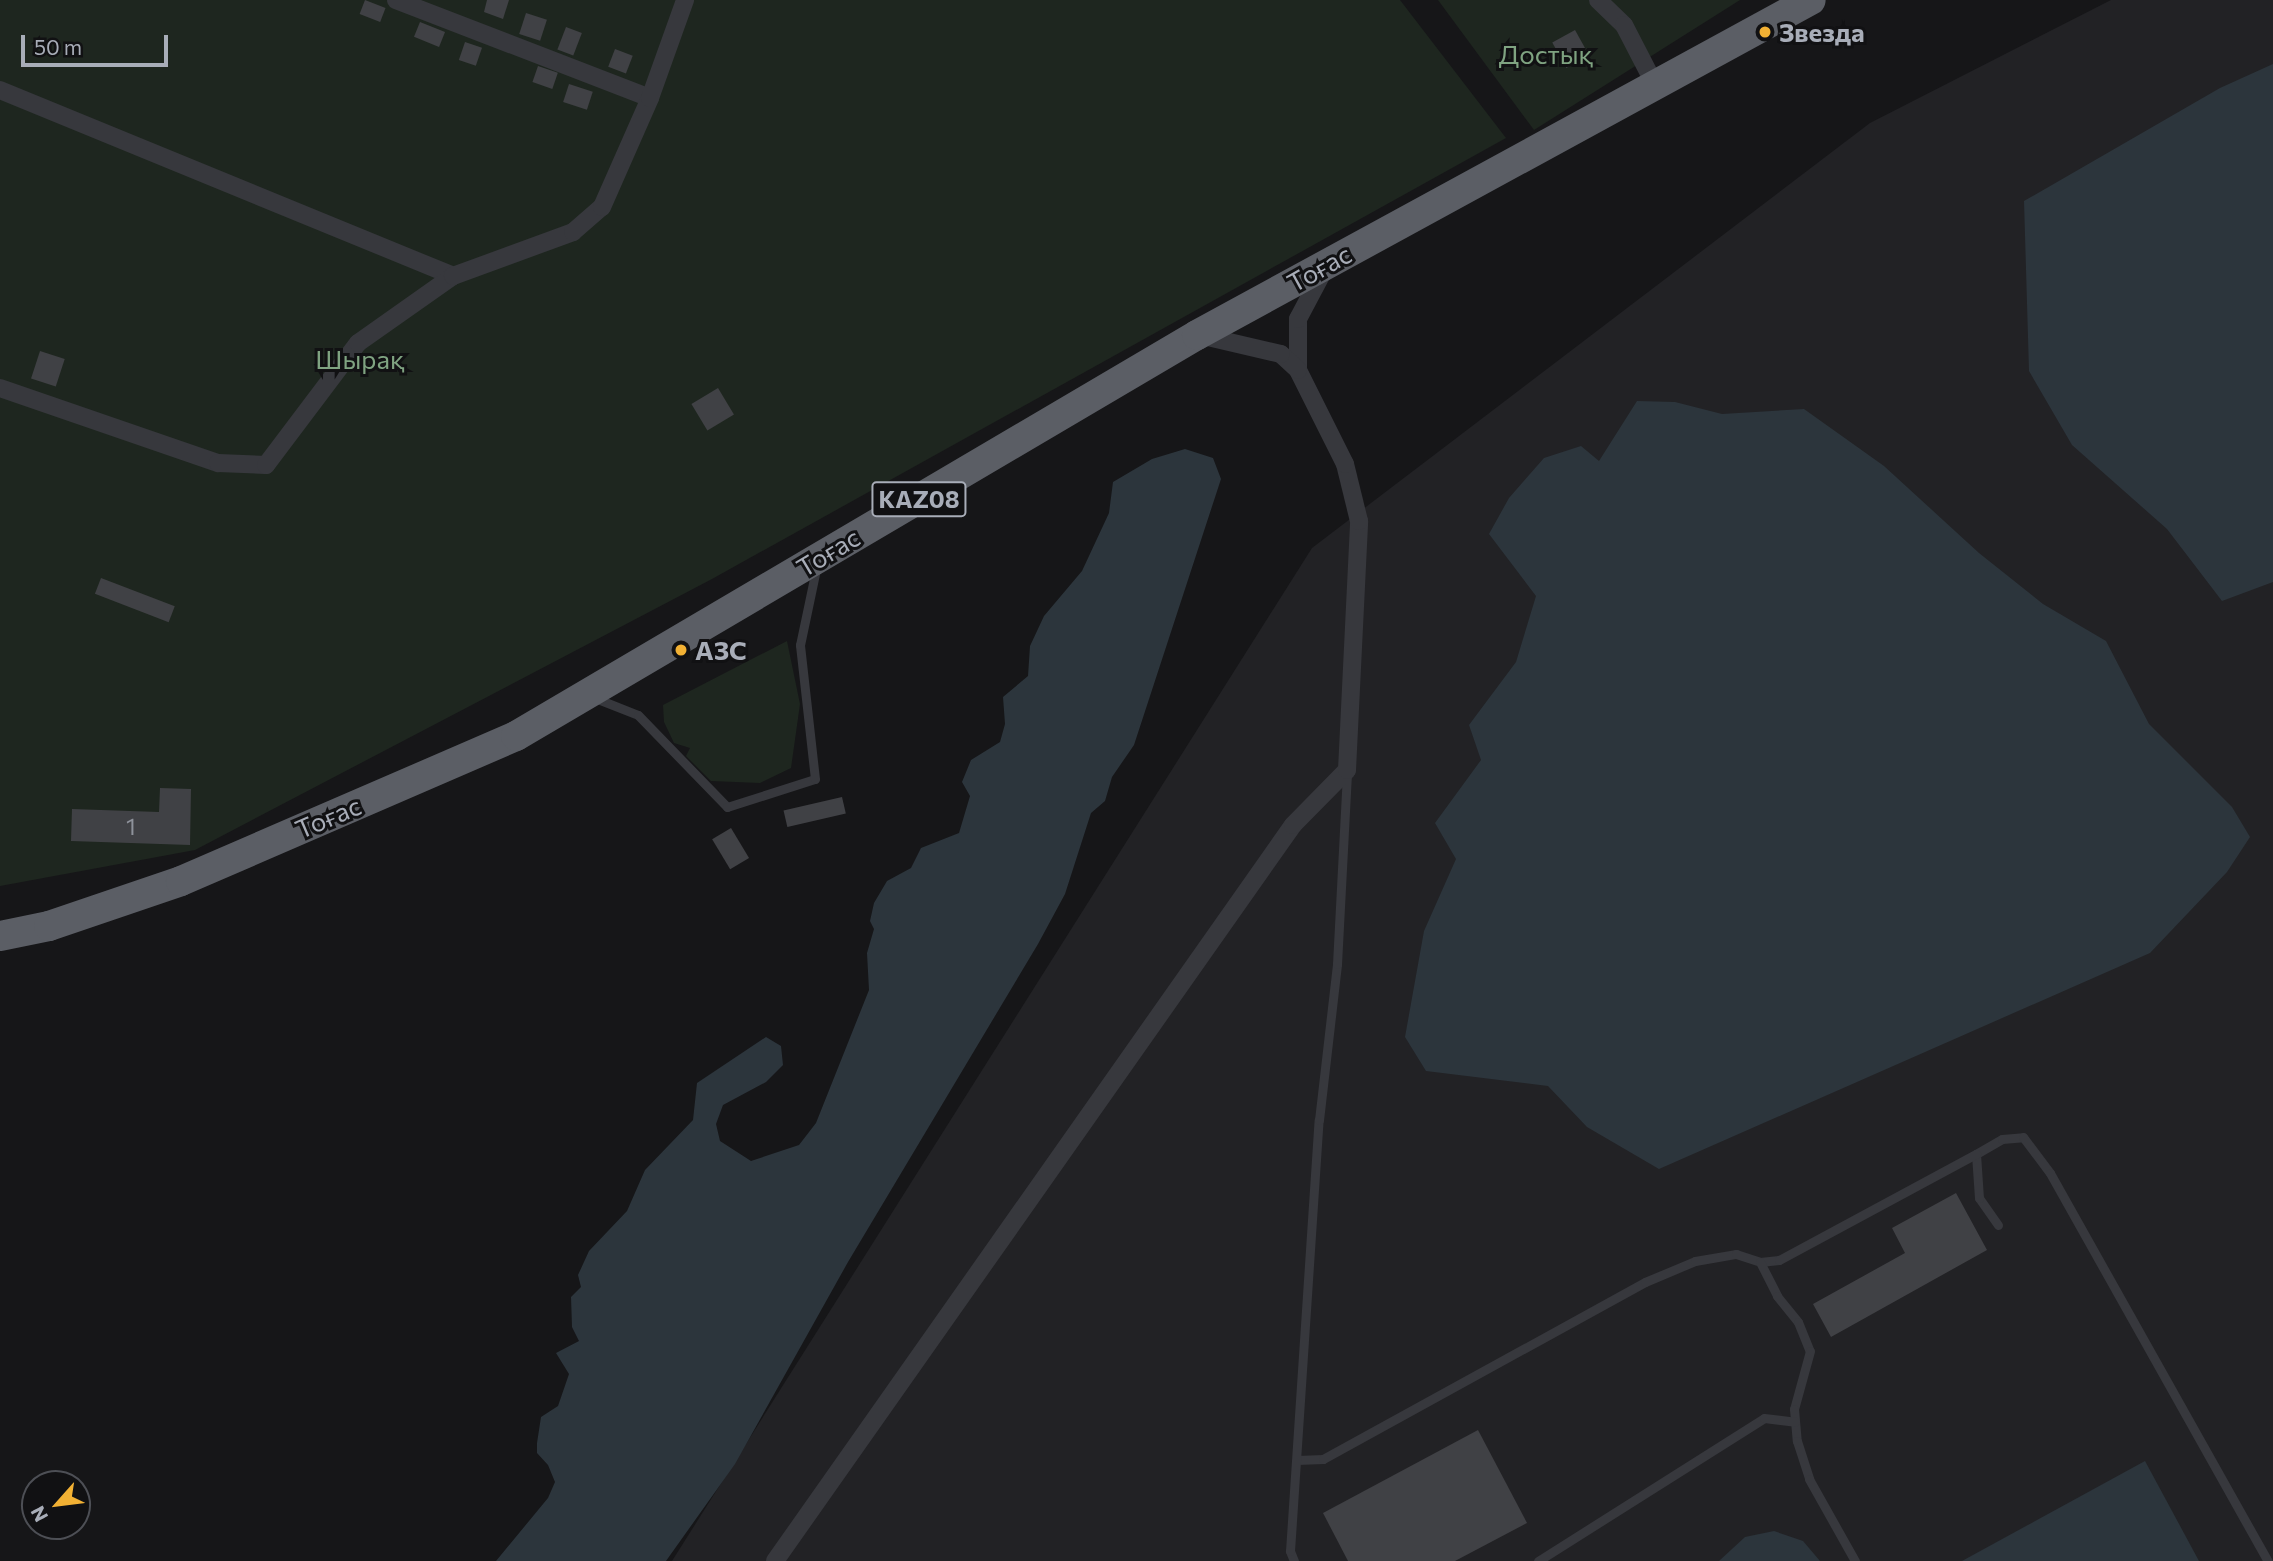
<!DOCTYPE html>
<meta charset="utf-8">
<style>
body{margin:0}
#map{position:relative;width:2273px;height:1561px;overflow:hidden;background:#161618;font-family:Commissioner,sans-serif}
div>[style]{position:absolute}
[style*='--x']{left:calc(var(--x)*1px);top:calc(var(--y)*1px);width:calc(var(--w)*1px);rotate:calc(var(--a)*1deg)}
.built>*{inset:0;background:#222225}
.green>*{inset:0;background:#1e261f}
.water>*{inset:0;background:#2c353c}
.building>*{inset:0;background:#404145;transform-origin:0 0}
.service>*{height:9px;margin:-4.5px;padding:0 4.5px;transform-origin:4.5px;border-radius:4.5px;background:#37383d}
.minor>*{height:18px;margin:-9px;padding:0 9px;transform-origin:9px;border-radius:9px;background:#37383d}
.trunk>*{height:30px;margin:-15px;padding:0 15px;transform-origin:15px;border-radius:15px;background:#5b5e65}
.dots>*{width:19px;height:19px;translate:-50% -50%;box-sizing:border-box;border:4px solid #111113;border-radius:50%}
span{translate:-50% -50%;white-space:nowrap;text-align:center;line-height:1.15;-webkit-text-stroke:6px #111113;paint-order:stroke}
.number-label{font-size:23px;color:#8e929b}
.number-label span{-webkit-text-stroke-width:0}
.shield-label span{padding:2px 5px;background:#111113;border:2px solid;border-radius:5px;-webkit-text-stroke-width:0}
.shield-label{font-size:24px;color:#a8adb8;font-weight:700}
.poi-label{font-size:26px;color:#a8adb8;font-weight:700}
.left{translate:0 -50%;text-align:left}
.park-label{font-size:26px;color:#7fa381}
.street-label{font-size:26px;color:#a8adb8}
.north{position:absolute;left:21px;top:1470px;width:70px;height:70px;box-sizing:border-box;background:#111113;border:2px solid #4d4f55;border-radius:50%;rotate:242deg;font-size:19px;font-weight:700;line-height:28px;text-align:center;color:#a8adb8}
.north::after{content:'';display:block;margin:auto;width:24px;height:32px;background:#f2b134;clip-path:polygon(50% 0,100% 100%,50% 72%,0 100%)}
.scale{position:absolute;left:21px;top:35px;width:147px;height:32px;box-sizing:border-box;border:4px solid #a8adb8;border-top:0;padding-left:9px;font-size:21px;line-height:24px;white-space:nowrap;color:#a8adb8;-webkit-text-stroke:5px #111113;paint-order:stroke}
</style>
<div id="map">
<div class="built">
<div style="clip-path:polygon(2111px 0,2273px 0,2273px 1561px,672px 1561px,1312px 548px,1870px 123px)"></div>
</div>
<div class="green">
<div style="clip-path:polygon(0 0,1400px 0,1506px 138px,712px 579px,195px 850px,0 886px)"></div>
<div style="clip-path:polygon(1438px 0,1740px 0,1534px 130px)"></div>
<div style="clip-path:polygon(787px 641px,800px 704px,791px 768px,760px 783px,711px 781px,686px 756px,690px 748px,674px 743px,664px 722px,663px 705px)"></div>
</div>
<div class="water">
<div style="clip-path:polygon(2273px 64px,2273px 582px,2222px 601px,2167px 529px,2072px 445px,2029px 371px,2024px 201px,2220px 88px)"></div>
<div style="clip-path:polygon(1637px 401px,1675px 402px,1722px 414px,1804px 409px,1884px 466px,1979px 553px,2043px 604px,2106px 641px,2149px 724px,2232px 807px,2250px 837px,2227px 872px,2150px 953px,1659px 1169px,1587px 1127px,1548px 1086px,1426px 1071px,1405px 1037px,1424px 931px,1456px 859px,1435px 823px,1481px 760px,1469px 725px,1516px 662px,1536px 596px,1489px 534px,1509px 498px,1544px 458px,1581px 446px,1599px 461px)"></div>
<div style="clip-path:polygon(1185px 449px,1213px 458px,1221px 479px,1134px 745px,1112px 777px,1105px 801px,1091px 813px,1065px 894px,1038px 944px,848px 1262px,735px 1464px,666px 1561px,496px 1561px,548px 1498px,555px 1482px,548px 1465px,537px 1453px,537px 1443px,541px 1417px,558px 1406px,569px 1374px,556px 1353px,579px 1341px,572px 1327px,571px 1297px,581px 1287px,578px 1275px,589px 1251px,627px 1211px,645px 1170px,693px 1120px,697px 1083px,766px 1037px,781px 1046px,783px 1065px,766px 1082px,723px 1105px,716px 1124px,720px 1141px,751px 1161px,799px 1145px,816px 1123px,869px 990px,867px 953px,874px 929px,870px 921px,874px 903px,887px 881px,911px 868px,921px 848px,959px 833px,970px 796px,962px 782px,971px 760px,1000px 742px,1005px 724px,1003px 697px,1028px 676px,1030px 646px,1044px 616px,1082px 571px,1109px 513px,1113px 482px,1152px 459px)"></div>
<div style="clip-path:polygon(2145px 1461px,2199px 1561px,1962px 1561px)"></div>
<div style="clip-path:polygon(1774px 1531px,1803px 1541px,1820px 1561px,1719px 1561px,1745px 1537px)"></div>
</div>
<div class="building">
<div style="left:365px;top:0;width:22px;height:15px;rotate:21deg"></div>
<div style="clip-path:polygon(487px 0,509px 0,503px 19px,484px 12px)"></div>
<div style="left:526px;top:13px;width:22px;height:22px;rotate:18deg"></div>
<div style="left:420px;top:22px;width:27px;height:16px;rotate:22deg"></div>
<div style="left:566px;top:27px;width:17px;height:24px;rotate:21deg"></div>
<div style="left:1575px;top:30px;width:29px;height:26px;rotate:61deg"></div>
<div style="left:465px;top:42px;width:18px;height:19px;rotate:19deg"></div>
<div style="left:615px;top:49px;width:19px;height:19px;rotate:21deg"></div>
<div style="left:538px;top:66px;width:21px;height:17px;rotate:19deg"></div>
<div style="left:569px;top:84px;width:25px;height:19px;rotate:18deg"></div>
<div style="left:40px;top:351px;width:26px;height:29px;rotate:18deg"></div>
<div style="left:718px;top:388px;width:31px;height:31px;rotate:59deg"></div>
<div style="left:101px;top:578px;width:79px;height:17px;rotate:21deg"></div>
<div style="clip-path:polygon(160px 788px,191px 789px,190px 845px,71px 841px,72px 809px,159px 812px)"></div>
<div style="left:842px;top:797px;width:17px;height:60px;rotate:77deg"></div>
<div style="left:731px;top:828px;width:35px;height:22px;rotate:59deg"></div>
<div style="clip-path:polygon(1956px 1193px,1987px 1250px,1831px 1337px,1813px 1304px,1905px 1253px,1892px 1228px)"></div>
<div style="clip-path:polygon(1478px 1430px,1527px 1523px,1455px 1561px,1348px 1561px,1323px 1513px)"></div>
</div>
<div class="service">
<div style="--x:595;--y:698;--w:46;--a:21.6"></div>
<div style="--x:638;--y:715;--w:128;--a:45.9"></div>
<div style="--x:727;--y:807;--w:92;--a:-17.7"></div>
<div style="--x:815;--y:779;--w:135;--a:-96.4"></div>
<div style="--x:800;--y:645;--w:78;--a:-78.1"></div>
<div style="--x:1998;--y:1225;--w:33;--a:-125"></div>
<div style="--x:1979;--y:1198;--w:44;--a:-93.9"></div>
<div style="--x:1976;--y:1154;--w:30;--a:-30"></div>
<div style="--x:2002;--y:1139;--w:21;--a:-5"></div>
<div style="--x:2023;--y:1137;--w:45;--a:53.1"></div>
<div style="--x:2050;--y:1173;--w:445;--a:60.7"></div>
<div style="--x:1760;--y:1262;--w:19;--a:-6"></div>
<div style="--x:1779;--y:1260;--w:224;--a:-28.3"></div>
<div style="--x:1297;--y:1460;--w:26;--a:-2"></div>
<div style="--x:1323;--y:1459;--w:367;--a:-28.8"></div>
<div style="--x:1645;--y:1282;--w:54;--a:-22.8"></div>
<div style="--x:1695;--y:1261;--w:42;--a:-9.7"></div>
<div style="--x:1736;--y:1254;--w:25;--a:18"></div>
<div style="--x:1760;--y:1262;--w:38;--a:63"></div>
<div style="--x:1777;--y:1296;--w:33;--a:51"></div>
<div style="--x:1798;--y:1322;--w:31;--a:68"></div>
<div style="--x:1810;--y:1351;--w:60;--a:105.4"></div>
<div style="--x:1794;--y:1409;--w:32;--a:85"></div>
<div style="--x:1797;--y:1441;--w:40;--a:72"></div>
<div style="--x:1809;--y:1479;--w:94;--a:60.7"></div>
<div style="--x:1294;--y:1561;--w:11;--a:-112"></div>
<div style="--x:1290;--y:1551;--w:432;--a:-86.2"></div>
<div style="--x:1319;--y:1120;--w:157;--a:-83.4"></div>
<div style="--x:1337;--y:964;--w:192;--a:-87"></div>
<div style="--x:1538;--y:1561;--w:267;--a:-32.3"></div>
<div style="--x:1764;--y:1418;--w:31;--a:7"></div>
</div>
<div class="minor">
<div style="--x:396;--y:0;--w:272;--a:21.1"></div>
<div style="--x:1598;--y:0;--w:36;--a:44"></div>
<div style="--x:1624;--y:25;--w:68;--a:62.7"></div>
<div style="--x:0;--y:90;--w:490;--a:22.3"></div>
<div style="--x:1298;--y:370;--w:51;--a:-90"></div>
<div style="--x:1298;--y:319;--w:58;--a:-62.1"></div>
<div style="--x:0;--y:388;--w:231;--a:19"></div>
<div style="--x:218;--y:463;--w:48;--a:2.4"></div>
<div style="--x:266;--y:465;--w:153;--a:-53"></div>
<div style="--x:358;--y:343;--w:116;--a:-35.2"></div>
<div style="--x:453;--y:276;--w:128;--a:-20.1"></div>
<div style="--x:573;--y:232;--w:38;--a:-41"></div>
<div style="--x:602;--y:207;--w:119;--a:-66.2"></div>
<div style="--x:650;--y:98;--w:104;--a:-70.3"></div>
<div style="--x:775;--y:1561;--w:900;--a:-54.86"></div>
<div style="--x:1293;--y:825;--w:77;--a:-45.5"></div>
<div style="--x:1347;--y:770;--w:249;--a:-87.2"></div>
<div style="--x:1359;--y:521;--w:59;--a:-103.8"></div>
<div style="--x:1345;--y:464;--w:105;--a:-116.6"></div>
<div style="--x:1298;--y:370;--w:23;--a:-137"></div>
<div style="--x:1281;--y:354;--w:84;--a:-167"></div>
</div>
<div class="trunk">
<div style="--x:0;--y:936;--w:50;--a:-11.5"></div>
<div style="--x:49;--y:926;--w:139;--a:-18.8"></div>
<div style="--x:181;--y:881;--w:365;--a:-23.4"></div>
<div style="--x:516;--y:736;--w:790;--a:-30.49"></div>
<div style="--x:1197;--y:335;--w:699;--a:-28.62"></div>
</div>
<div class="dots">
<div style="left:1765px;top:32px;background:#f2b134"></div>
<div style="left:681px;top:650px;background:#f2b134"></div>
</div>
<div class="number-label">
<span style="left:131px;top:826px">1</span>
</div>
<div class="shield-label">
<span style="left:919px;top:499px">KAZ08</span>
</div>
<div class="poi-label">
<span class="left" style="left:1779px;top:32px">Звезда</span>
<span class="left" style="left:695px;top:650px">АЗС</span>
</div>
<div class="park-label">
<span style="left:1546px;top:54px">Достық</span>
<span style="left:360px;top:359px">Шырақ</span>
</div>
<div class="street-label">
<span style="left:1319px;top:268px;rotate:-29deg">Тоғас</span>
<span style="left:828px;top:552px;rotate:-31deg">Тоғас</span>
<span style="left:328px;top:817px;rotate:-23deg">Тоғас</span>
</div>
<div class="north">N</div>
<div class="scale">50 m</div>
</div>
